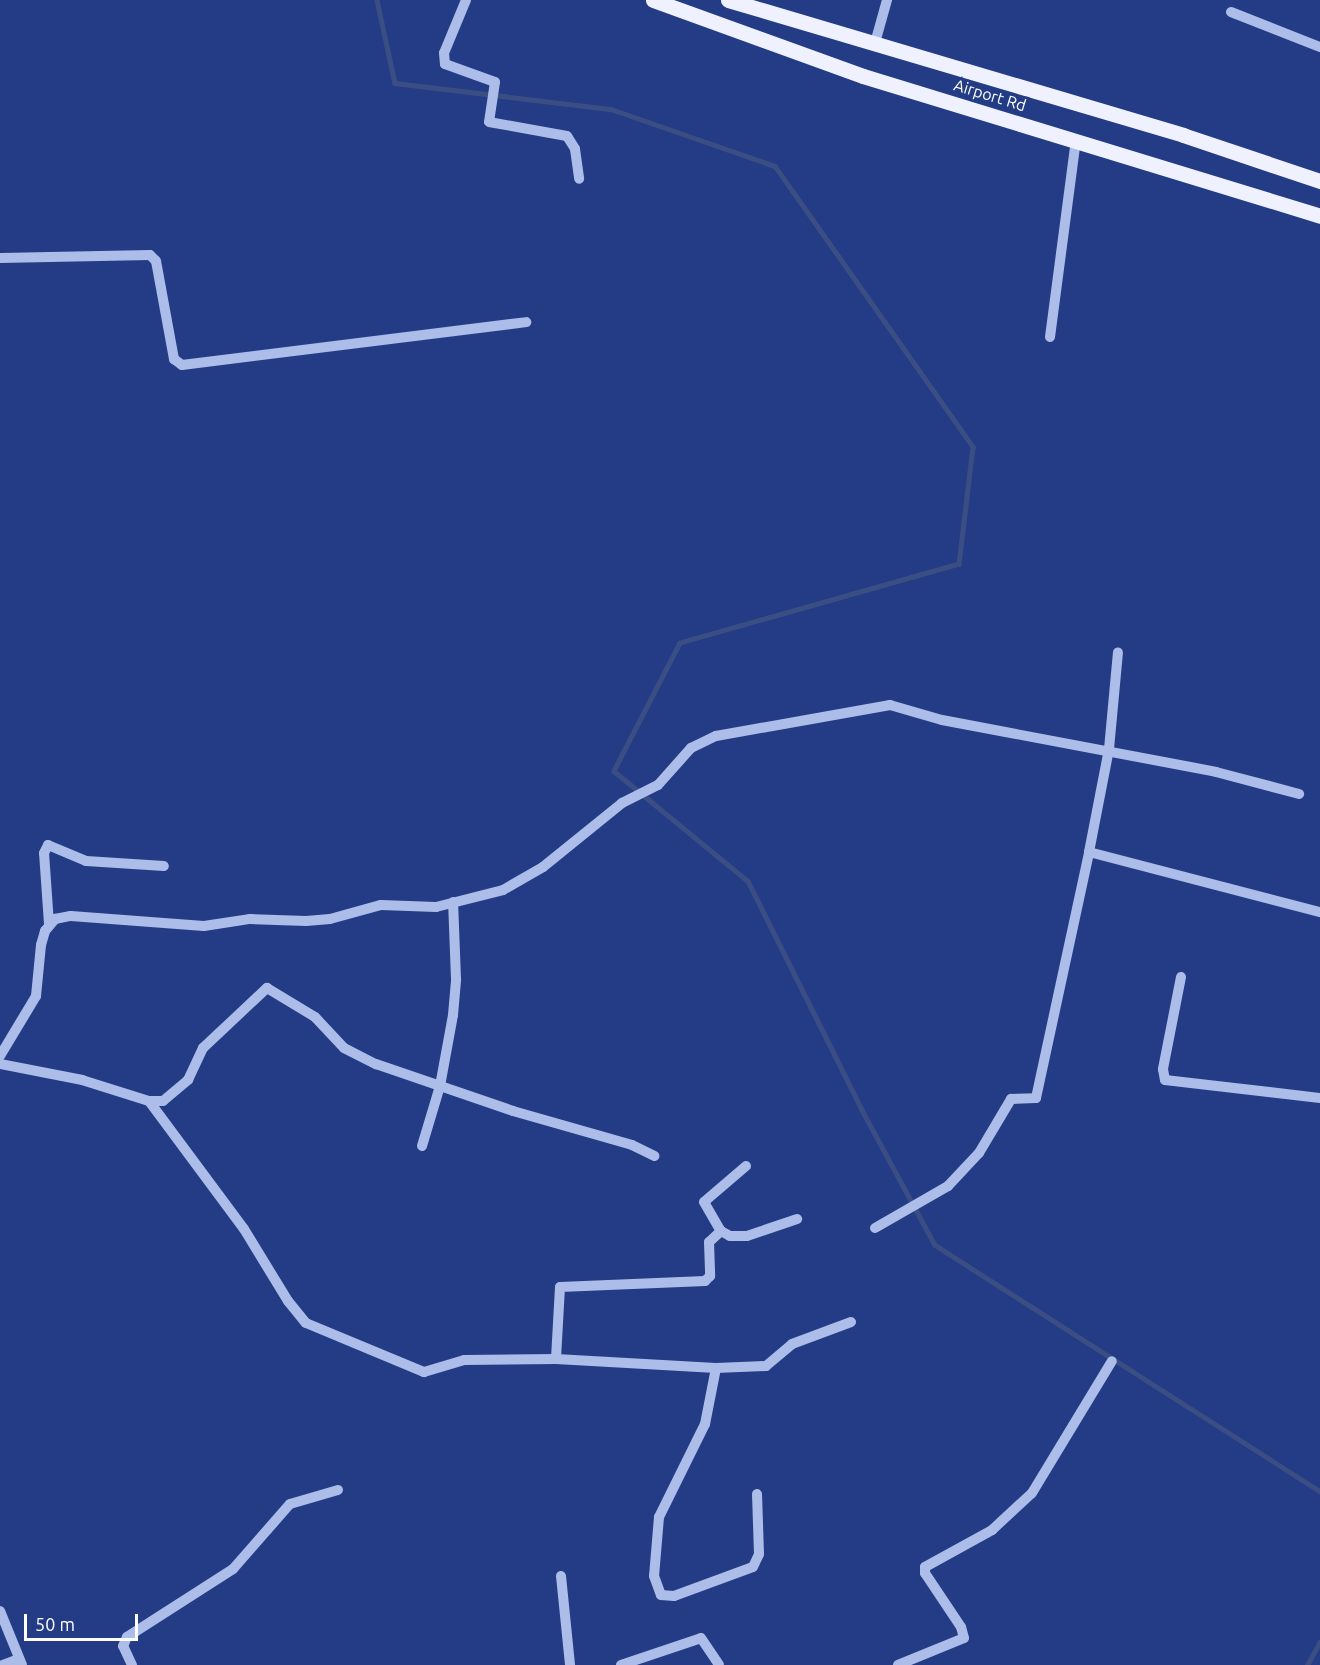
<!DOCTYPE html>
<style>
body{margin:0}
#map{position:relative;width:1320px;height:1665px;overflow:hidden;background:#233c85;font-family:Ubuntu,sans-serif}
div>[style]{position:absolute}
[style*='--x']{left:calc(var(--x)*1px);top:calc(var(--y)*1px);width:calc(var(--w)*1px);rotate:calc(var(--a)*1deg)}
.stream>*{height:4.5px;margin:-2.25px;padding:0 2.25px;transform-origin:2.25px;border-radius:2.25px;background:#3b4e84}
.minor>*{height:10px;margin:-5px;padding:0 5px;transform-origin:5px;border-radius:5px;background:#acbde9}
.major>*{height:15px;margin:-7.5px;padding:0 7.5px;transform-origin:7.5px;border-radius:7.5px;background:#eff2fe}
span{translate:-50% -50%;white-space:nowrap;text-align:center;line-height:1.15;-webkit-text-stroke:5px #233c85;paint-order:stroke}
.street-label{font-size:16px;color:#fff}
.scale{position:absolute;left:24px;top:1614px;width:114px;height:27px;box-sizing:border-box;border:3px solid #fff;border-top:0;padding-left:8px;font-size:18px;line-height:21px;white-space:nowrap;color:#fff;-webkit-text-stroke:4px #233c85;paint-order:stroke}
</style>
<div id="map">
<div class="stream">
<div style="--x:377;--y:0;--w:85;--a:77.8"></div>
<div style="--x:395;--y:83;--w:218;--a:6.9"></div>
<div style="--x:611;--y:109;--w:174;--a:19.2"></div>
<div style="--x:775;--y:166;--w:344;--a:54.8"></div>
<div style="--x:973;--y:447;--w:118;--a:96.8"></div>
<div style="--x:959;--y:564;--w:290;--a:164.2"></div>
<div style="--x:680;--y:643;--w:144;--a:117.3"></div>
<div style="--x:614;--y:771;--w:173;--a:39.4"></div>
<div style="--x:748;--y:881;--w:256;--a:63.5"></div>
<div style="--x:862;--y:1110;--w:153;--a:61.6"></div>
<div style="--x:935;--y:1245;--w:457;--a:32.6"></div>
<div style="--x:1307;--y:1665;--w:26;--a:-61"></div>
</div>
<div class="minor">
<div style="--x:466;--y:0;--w:57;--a:112.5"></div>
<div style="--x:444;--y:53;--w:11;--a:85"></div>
<div style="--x:445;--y:64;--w:53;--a:19.8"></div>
<div style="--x:495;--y:82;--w:40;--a:98.5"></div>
<div style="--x:489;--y:122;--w:79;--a:10.2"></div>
<div style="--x:567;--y:136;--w:15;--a:58"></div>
<div style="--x:575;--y:149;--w:30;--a:82"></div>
<div style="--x:1231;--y:12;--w:96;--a:21.5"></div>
<div style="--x:875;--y:43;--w:45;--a:-74.4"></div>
<div style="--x:0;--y:258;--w:150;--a:-1.1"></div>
<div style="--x:150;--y:255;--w:8;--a:45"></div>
<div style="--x:156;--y:261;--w:100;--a:79.6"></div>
<div style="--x:174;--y:359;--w:10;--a:37"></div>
<div style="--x:182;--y:365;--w:347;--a:-7.1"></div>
<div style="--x:1050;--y:337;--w:199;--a:-82.5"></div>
<div style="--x:1089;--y:852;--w:105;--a:-79"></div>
<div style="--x:1109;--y:749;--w:97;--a:-84.7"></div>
<div style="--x:49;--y:924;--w:71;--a:-94"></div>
<div style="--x:44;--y:853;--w:9;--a:-63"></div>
<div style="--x:48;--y:845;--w:41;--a:22.8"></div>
<div style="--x:86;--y:861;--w:78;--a:3.7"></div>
<div style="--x:1181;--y:977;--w:94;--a:101.1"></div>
<div style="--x:1163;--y:1069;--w:11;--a:80"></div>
<div style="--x:1165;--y:1080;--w:156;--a:6.6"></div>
<div style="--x:0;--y:1056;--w:70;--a:-59"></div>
<div style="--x:36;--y:996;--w:51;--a:-84.4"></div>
<div style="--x:41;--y:945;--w:15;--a:-74"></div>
<div style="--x:45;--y:931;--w:16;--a:-50"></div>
<div style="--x:55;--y:919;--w:16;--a:-11"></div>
<div style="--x:71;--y:916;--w:133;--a:4.3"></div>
<div style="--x:204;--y:926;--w:47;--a:-8.7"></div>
<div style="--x:250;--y:919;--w:56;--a:2"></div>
<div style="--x:306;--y:921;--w:24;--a:-5"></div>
<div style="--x:330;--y:919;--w:53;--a:-15.4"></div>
<div style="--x:381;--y:905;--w:55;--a:2.1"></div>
<div style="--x:436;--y:907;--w:69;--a:-14.2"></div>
<div style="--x:503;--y:890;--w:46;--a:-29.9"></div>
<div style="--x:543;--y:867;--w:102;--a:-39"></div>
<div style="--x:622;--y:803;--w:40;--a:-26.6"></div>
<div style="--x:658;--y:785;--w:50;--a:-48.3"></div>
<div style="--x:691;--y:748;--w:28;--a:-26"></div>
<div style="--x:716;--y:736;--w:177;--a:-10.1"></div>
<div style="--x:890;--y:705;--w:54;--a:16.1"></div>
<div style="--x:942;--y:720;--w:279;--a:10.7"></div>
<div style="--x:1216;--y:772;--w:86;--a:14.8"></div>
<div style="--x:0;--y:1064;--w:84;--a:11"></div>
<div style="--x:82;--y:1080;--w:70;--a:17.4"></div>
<div style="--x:149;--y:1101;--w:14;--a:0"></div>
<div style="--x:163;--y:1101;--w:33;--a:-40"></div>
<div style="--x:188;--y:1080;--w:35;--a:-65"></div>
<div style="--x:203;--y:1048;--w:88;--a:-43.2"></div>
<div style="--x:267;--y:988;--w:56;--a:31.1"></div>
<div style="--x:315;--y:1017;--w:42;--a:46.9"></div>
<div style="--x:344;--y:1048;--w:36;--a:27"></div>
<div style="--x:376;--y:1064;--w:145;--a:18.9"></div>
<div style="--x:513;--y:1111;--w:124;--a:15.9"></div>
<div style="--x:632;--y:1145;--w:25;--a:26"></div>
<div style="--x:149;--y:1101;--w:159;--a:53.4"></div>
<div style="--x:244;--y:1229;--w:84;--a:58.6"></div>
<div style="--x:288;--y:1301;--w:28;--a:51"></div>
<div style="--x:306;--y:1323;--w:128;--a:22.6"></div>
<div style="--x:424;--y:1372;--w:42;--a:-16.7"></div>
<div style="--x:464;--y:1360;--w:92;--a:-0.6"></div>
<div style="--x:422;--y:1146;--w:63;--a:-73.3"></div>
<div style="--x:440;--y:1086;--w:72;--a:-79.6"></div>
<div style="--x:453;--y:1015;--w:36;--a:-85"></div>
<div style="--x:456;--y:979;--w:77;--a:-92.2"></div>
<div style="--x:746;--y:1166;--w:55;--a:139.4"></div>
<div style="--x:704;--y:1202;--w:34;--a:60"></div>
<div style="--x:721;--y:1231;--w:10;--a:29"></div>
<div style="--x:730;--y:1236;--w:17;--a:0"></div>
<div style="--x:747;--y:1236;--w:53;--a:-18.8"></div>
<div style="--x:875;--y:1228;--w:84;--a:-29.9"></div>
<div style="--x:948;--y:1186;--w:45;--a:-46.8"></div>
<div style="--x:979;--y:1153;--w:63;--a:-59.3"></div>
<div style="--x:1011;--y:1099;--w:25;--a:-2"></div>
<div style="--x:1036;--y:1098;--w:252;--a:-77.8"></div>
<div style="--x:1089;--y:852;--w:239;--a:14.6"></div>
<div style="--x:721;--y:1231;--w:16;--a:137"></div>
<div style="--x:709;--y:1242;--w:34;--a:88"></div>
<div style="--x:710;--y:1276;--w:7;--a:135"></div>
<div style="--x:705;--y:1281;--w:145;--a:177.6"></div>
<div style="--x:560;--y:1287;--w:72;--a:93.2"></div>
<div style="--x:556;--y:1359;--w:160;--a:3.2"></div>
<div style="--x:716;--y:1368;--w:50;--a:-2.3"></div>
<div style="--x:766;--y:1366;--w:34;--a:-40"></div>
<div style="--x:792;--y:1344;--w:63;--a:-20.4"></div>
<div style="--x:716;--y:1368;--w:57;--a:101.1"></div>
<div style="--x:705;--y:1424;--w:104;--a:116.3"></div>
<div style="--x:659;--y:1517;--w:59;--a:94.8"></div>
<div style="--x:654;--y:1576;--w:20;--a:70"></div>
<div style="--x:661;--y:1595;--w:13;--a:4"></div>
<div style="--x:674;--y:1596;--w:84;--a:-20.2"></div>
<div style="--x:753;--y:1567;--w:14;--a:-65"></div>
<div style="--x:759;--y:1554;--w:60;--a:-91.9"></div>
<div style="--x:561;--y:1576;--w:89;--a:84.2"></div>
<div style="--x:0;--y:1611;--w:58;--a:67.8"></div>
<div style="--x:3;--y:1665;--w:17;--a:-21"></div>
<div style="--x:132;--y:1665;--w:21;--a:-115"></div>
<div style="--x:123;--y:1646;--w:10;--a:-66"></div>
<div style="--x:127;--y:1637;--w:126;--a:-32.7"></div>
<div style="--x:233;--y:1569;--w:86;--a:-48.8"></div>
<div style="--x:290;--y:1504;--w:50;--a:-16.3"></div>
<div style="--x:621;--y:1665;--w:84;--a:-18.6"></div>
<div style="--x:701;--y:1638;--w:32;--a:56"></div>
<div style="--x:898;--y:1665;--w:71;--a:-22.2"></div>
<div style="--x:964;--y:1638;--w:11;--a:-105"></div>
<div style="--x:961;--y:1627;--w:65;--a:-123.7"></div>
<div style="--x:925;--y:1573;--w:6;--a:-90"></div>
<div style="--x:925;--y:1567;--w:77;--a:-28.9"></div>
<div style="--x:992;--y:1530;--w:54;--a:-42.8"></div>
<div style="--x:1032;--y:1493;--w:154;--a:-58.8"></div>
</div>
<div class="major">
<div style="--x:653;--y:0;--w:223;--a:19.9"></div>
<div style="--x:863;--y:76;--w:478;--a:17"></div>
<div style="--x:728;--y:0;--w:475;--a:16.5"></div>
<div style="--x:1183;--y:135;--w:145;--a:18.6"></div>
</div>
<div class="street-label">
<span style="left:990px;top:95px;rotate:17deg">Airport Rd</span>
</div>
<div class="scale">50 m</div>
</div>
